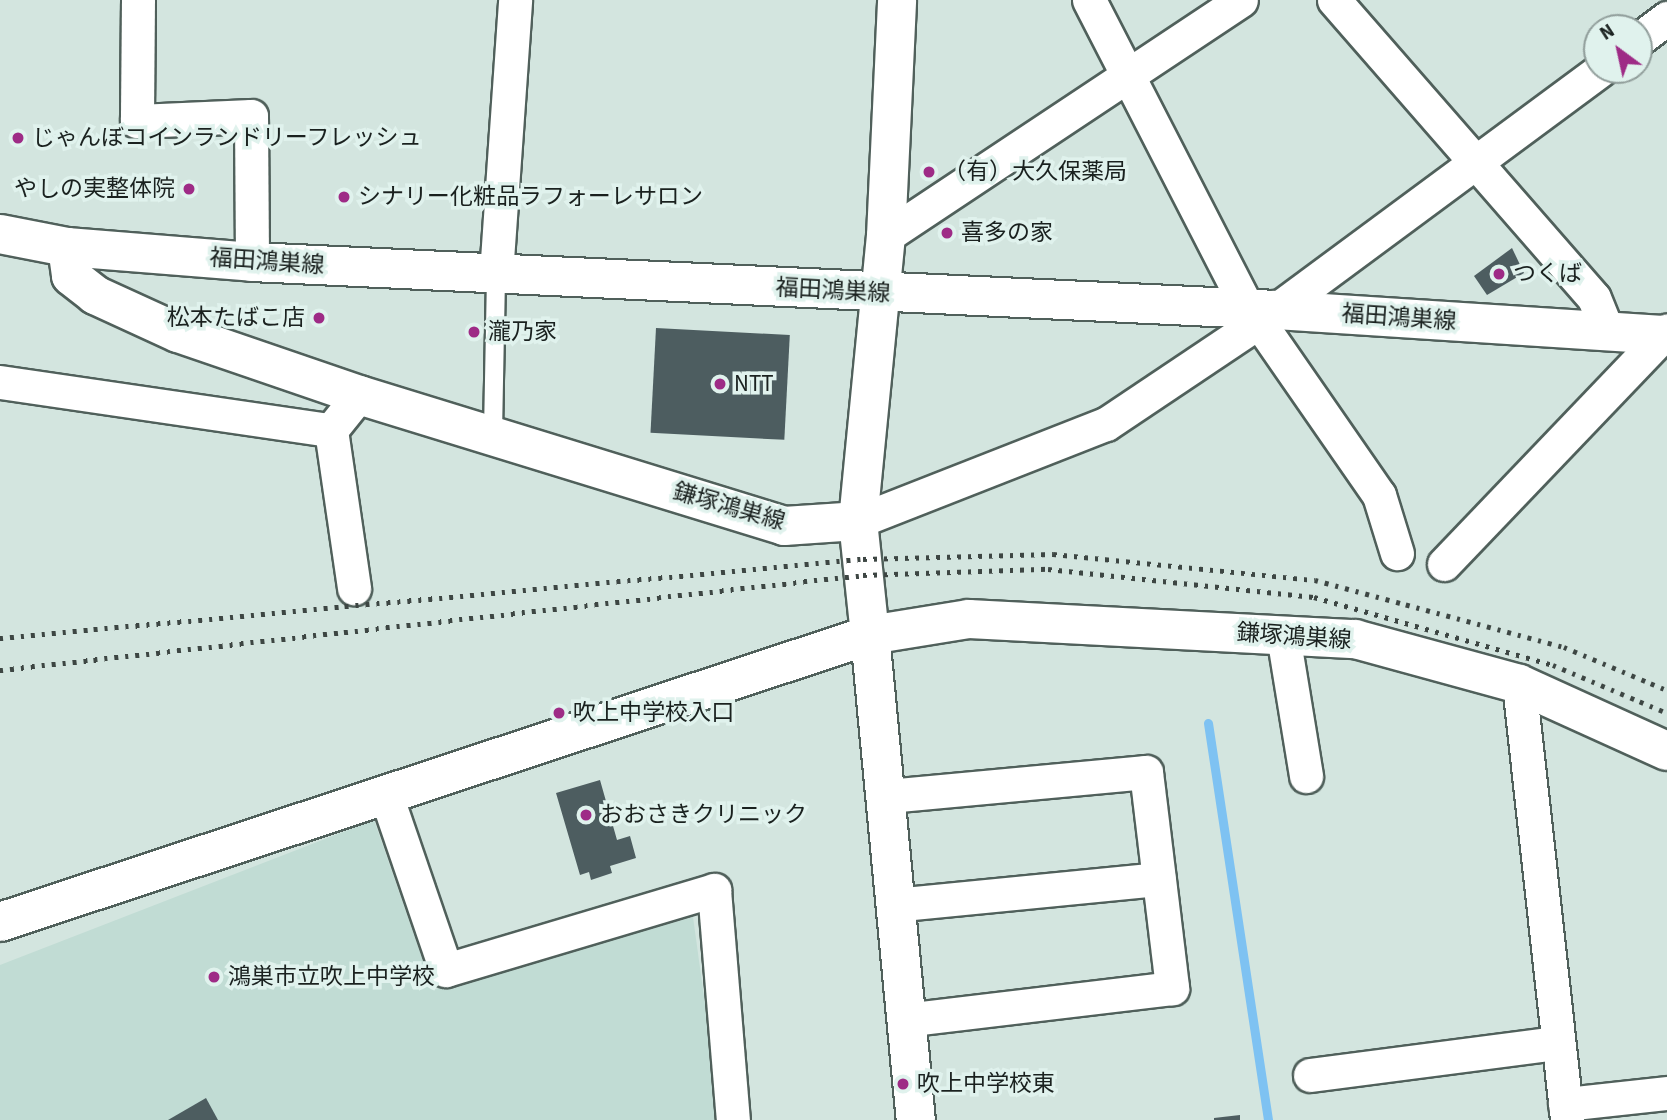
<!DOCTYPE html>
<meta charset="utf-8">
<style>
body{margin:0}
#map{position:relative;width:1667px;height:1120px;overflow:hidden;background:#d3e5df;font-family:"Source Sans 3","Noto Sans JP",sans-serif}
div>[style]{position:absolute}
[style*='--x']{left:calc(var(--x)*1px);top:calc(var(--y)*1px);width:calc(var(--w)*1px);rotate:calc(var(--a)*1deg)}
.built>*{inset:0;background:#c1dcd4}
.stream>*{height:9px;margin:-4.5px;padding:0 4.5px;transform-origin:4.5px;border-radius:4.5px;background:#7ec2f2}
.building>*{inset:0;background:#4d5d60;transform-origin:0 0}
.roads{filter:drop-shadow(2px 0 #50605b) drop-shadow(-2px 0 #50605b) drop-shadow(0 2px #50605b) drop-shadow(0 -2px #50605b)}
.service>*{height:18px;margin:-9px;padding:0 9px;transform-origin:9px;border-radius:9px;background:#fff}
.minor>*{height:33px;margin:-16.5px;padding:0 16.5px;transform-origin:16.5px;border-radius:16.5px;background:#fff}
.tertiary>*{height:38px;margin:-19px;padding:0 19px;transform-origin:19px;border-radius:19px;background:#fff}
.secondary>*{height:38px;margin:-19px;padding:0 19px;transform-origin:19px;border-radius:19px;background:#fff}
.rail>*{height:5px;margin-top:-2.5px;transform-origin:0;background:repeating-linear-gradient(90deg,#3d4643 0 3.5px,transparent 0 10.5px)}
.dots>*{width:19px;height:19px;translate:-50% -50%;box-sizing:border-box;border:4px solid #e0f2ed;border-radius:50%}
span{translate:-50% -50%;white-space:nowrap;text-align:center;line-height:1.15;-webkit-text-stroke:7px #e0f2ed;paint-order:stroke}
.poi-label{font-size:23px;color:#1a211f}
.left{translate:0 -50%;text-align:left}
.right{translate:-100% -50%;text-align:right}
.street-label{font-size:23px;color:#1a211f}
.north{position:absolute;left:1583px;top:14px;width:70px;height:70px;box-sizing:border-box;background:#e0f2ed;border:2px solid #919e9b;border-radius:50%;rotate:327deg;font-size:19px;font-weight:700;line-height:28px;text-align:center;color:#1a211f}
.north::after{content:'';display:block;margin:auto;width:24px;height:32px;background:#9e2b86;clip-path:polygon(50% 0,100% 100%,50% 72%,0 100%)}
</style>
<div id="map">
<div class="built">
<div style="clip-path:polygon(374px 820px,433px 990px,693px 917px,721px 1120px,0 1120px,0 965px)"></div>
</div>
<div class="stream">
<div style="--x:1208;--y:723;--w:402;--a:81.4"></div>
</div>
<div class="building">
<div style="clip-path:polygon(1512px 248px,1524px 273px,1487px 295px,1474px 276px)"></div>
<div style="left:656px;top:328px;width:134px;height:105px;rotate:3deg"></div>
<div style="clip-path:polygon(600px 780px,617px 840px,630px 836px,636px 858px,610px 866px,612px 873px,591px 880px,589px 872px,580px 875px,556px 793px)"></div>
<div style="clip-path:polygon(206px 1098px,218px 1120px,168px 1120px)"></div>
<div style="clip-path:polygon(1240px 1115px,1240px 1120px,1214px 1120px,1214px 1118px)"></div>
</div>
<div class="roads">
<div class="service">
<div style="--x:493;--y:433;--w:159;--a:-88.9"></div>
</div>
<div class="minor">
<div style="--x:138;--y:0;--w:121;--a:90.5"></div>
<div style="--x:137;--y:121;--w:114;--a:-2.5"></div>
<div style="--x:251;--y:116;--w:146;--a:89.6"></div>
<div style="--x:1089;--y:0;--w:348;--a:62.8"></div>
<div style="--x:1334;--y:0;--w:395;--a:48.9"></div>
<div style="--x:1594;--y:298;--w:35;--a:68"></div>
<div style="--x:1639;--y:39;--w:35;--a:-37"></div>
<div style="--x:886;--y:236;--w:426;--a:-33.6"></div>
<div style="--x:496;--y:274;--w:275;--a:-86"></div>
<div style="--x:1259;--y:322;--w:211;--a:55.3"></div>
<div style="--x:1379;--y:495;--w:61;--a:72.8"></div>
<div style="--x:0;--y:382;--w:334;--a:8.3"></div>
<div style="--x:331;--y:430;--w:45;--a:-51.3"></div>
<div style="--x:331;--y:430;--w:160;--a:81.7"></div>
<div style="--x:858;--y:521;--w:266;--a:-21.4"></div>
<div style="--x:1106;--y:424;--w:205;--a:-33.8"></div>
<div style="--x:1276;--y:310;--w:403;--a:-36.5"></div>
<div style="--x:1444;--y:564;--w:323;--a:-46.3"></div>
<div style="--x:1283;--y:635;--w:143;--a:80.7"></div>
<div style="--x:1519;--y:684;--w:439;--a:83.7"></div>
<div style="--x:386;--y:795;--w:185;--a:71.1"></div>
<div style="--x:446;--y:970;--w:280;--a:-16.6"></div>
<div style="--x:714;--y:890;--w:231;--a:85.3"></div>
<div style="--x:888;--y:796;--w:259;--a:-5.3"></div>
<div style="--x:1146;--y:772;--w:218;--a:83.1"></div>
<div style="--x:1172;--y:988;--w:269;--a:173.2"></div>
<div style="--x:893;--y:905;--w:267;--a:-5.6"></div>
<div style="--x:1310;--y:1075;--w:250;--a:-7.4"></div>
<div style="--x:1565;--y:1104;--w:103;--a:-6.2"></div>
</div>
<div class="tertiary">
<div style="--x:858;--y:521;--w:286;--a:-84.4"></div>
<div style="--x:886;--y:236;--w:236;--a:-87.3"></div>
<div style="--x:0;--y:922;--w:916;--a:-18.26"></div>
<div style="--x:870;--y:635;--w:487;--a:84.6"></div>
</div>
<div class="secondary">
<div style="--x:0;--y:234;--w:68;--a:11"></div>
<div style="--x:67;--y:247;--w:186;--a:4.6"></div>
<div style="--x:252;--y:262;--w:1025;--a:2.68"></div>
<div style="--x:1276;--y:310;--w:392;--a:3.7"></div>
<div style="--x:67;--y:247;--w:29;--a:82"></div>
<div style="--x:71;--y:276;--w:31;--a:38"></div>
<div style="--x:95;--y:295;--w:91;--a:24.6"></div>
<div style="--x:178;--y:333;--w:191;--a:18.9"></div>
<div style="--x:359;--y:395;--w:445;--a:17.1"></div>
<div style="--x:784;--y:526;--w:74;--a:-3.9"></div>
<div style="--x:858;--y:521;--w:115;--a:84"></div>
<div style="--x:870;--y:635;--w:100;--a:-9.2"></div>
<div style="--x:969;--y:619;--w:387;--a:3"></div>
<div style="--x:1355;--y:639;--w:170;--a:15.3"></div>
<div style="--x:1519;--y:684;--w:162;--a:24.4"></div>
</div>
</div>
<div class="rail">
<div style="--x:0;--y:638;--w:867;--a:-5.23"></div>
<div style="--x:863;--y:559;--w:190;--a:-1.5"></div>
<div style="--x:1053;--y:554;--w:263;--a:5.7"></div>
<div style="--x:1315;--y:580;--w:258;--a:15.1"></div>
<div style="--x:1564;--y:647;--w:112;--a:22.7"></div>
<div style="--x:0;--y:670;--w:868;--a:-6.28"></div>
<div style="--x:863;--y:575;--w:185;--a:-1.9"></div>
<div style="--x:1048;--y:569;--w:267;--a:6"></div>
<div style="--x:1314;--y:597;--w:248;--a:15.9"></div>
<div style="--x:1553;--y:665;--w:124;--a:22.8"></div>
</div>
<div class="dots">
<div style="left:18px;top:138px;background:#9e2b86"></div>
<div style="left:929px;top:172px;background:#9e2b86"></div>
<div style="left:189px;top:189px;background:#9e2b86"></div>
<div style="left:344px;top:197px;background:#9e2b86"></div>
<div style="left:947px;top:233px;background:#9e2b86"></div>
<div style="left:1499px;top:274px;background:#9e2b86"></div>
<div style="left:319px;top:318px;background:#9e2b86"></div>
<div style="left:474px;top:332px;background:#9e2b86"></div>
<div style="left:720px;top:384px;background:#9e2b86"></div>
<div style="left:559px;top:713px;background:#9e2b86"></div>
<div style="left:586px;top:815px;background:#9e2b86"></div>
<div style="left:214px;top:977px;background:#9e2b86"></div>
<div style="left:903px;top:1084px;background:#9e2b86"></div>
</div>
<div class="poi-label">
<span class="left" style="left:32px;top:138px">じゃんぼコインランドリーフレッシュ</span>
<span class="left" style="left:943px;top:172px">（有）大久保薬局</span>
<span class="right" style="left:175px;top:189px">やしの実整体院</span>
<span class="left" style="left:358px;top:197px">シナリー化粧品ラフォーレサロン</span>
<span class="left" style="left:961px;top:233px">喜多の家</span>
<span class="left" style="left:1513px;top:274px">つくば</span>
<span class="right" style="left:305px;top:318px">松本たばこ店</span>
<span class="left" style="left:488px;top:332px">瀧乃家</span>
<span class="left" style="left:734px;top:384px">NTT</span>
<span class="left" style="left:573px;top:713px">吹上中学校入口</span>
<span class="left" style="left:600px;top:815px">おおさきクリニック</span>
<span class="left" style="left:228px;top:977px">鴻巣市立吹上中学校</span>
<span class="left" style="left:917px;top:1084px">吹上中学校東</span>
</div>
<div class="street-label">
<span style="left:267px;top:262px;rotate:4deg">福田鴻巣線</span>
<span style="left:833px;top:291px;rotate:3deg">福田鴻巣線</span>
<span style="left:1399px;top:318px;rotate:4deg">福田鴻巣線</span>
<span style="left:729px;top:507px;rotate:16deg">鎌塚鴻巣線</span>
<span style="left:1294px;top:637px;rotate:4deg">鎌塚鴻巣線</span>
</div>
<div class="north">N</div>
</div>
